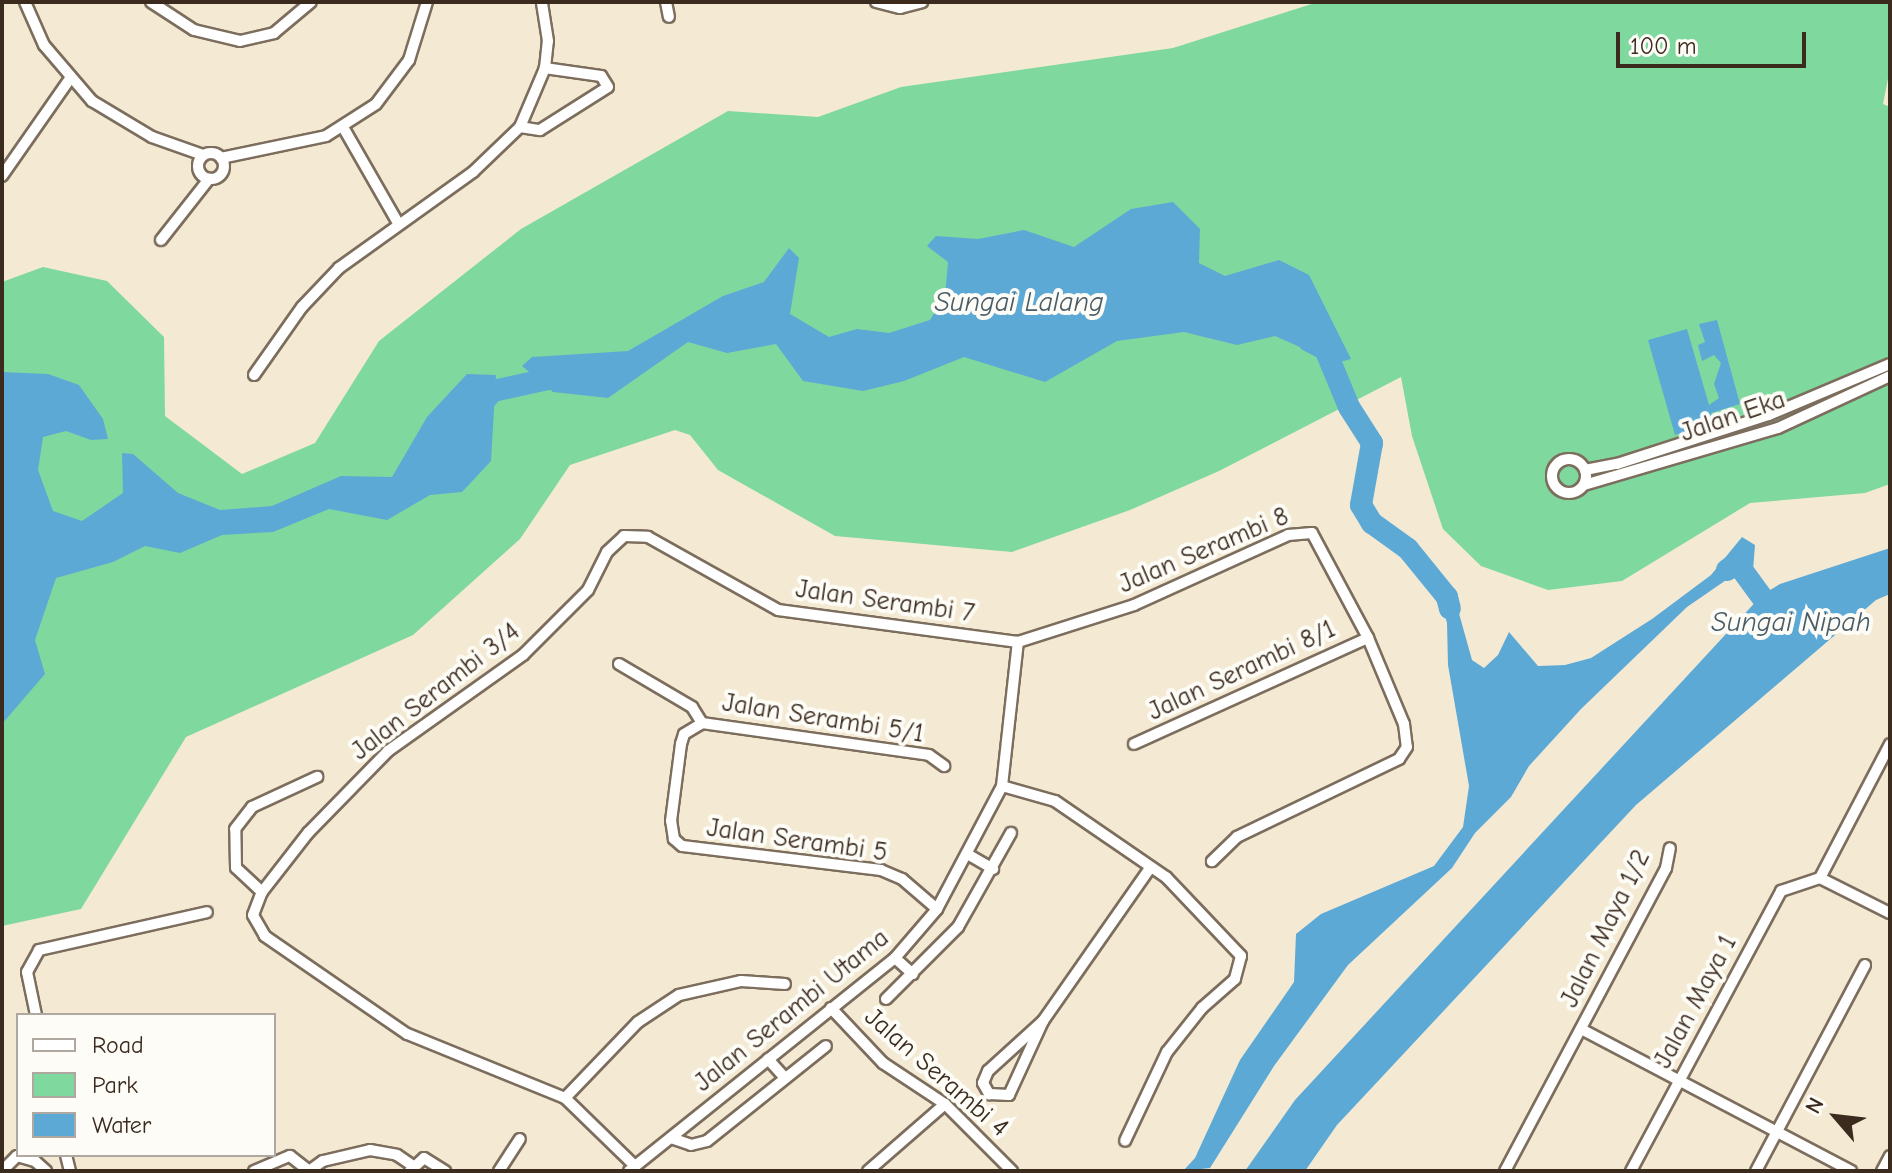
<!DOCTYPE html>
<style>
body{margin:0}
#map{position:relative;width:1892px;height:1173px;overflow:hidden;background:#f4ead3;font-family:"Comic Neue",sans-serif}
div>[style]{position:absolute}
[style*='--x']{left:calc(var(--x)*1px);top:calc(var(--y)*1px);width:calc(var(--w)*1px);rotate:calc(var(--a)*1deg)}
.green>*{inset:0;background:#7fd89d}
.water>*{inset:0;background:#5da9d6}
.river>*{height:22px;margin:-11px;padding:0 11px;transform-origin:11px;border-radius:11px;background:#5da9d6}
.roads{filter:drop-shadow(2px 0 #7c6d5d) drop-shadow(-2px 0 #7c6d5d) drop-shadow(0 2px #7c6d5d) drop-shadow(0 -2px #7c6d5d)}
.minor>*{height:10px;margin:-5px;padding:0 5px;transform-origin:5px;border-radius:5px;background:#fff}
.minor>.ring{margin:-5px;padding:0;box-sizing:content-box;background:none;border:10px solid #fff;border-radius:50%}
span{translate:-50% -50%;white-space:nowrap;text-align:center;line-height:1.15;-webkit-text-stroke:8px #fdfcf7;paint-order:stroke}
.street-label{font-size:26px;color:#3b2a1e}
.water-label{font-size:28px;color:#495d68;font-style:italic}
.frame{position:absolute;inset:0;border:4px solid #3b2a1e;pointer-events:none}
.legend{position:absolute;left:16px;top:1013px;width:260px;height:144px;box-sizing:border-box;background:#fdfcf7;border:2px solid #afa8a0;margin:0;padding:10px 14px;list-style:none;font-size:24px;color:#3b2a1e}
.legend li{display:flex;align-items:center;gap:16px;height:40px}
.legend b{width:40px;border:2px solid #afa8a0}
.north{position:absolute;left:1796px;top:1077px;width:80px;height:80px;-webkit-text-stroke:6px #fdfcf7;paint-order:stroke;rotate:298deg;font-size:22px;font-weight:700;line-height:32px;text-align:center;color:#3b2a1e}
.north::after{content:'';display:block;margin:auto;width:28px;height:36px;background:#3b2a1e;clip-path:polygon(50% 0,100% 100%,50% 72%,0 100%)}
.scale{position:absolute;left:1616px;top:32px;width:190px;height:36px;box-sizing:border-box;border:4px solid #3b2a1e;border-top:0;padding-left:10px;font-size:24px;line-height:28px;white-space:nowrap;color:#3b2a1e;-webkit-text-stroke:6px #fdfcf7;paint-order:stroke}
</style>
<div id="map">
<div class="green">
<div style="clip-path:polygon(1318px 2px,1890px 2px,1890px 68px,1883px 104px,1890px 107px,1890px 484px,1865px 493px,1750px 503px,1622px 581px,1548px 590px,1481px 566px,1443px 529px,1412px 436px,1401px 377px,1219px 471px,1130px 510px,1012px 552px,835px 536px,718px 470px,690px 435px,675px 430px,570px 465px,520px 539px,413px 635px,186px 737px,81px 909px,2px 926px,2px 282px,43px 267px,107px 281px,164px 337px,165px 416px,242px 474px,315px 443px,379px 341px,521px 229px,728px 111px,818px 117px,901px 87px,1173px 48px)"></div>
</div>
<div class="water">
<div style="clip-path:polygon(1173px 202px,1200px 229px,1199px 263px,1225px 276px,1279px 260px,1309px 275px,1351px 359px,1336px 363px,1275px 336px,1237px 345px,1184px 332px,1117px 341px,1045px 382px,964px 357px,904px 381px,863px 391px,803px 381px,776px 344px,727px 353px,688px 342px,608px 398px,553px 392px,522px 366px,532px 357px,628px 351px,723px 296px,764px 282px,789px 248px,799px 258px,790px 314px,829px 337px,857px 329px,889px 333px,930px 320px,945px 296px,948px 262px,927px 246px,936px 236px,978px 239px,1024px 230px,1074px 247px,1131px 209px)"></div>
<div style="clip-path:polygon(1717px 320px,1740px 404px,1711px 413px,1714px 424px,1675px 435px,1648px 340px,1687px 329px,1709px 405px,1719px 398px,1714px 384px,1721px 363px,1714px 355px,1702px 361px,1698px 345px,1705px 342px,1699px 324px)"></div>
<div style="clip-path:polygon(2px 372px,48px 374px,79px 385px,103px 419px,108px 439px,91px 440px,66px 431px,43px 437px,38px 470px,53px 511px,82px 521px,123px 493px,122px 453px,133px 454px,178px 493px,220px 510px,272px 506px,341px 476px,392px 477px,427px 417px,467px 374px,496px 375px,491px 461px,462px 492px,430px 495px,387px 520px,329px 509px,273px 532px,222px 535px,180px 553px,145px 546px,113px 562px,56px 578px,35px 640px,45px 674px,2px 724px)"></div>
<div style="clip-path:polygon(1742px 537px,1755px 545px,1753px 571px,1741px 580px,1732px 576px,1687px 607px,1581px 709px,1529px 766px,1511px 797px,1475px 833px,1452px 868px,1348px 965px,1274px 1066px,1210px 1168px,1183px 1171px,1195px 1158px,1240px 1060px,1294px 982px,1296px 934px,1321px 914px,1434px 866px,1463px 827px,1469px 786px,1448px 665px,1447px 623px,1436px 584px,1455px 599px,1472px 660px,1484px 668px,1498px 655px,1509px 632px,1538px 666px,1565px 665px,1591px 658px,1652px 619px,1711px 575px)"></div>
<div style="clip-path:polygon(1890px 548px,1890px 594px,1876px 600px,1636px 805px,1337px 1125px,1305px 1171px,1245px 1171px,1295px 1100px,1762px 595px,1780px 584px)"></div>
</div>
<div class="river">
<div style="--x:1309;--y:341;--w:18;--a:27"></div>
<div style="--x:1325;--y:349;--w:63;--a:67.5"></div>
<div style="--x:1349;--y:407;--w:43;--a:57.4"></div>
<div style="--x:1372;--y:443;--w:63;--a:100.1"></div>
<div style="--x:1361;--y:505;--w:21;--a:59"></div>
<div style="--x:1372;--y:523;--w:44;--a:35.8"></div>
<div style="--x:1408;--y:549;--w:62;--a:50.9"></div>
<div style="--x:1447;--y:597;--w:12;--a:76"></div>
<div style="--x:475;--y:411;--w:27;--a:-48"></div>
<div style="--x:493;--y:391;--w:75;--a:-12.4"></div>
<div style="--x:1727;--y:570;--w:12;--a:-35"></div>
<div style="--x:1737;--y:563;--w:69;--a:53.8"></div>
</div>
<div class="roads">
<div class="minor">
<div style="--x:25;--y:2;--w:47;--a:66.2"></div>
<div style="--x:44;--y:45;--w:74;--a:49.4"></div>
<div style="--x:92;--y:101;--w:70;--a:31"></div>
<div style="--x:152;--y:137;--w:54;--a:19.4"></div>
<div style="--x:151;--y:2;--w:51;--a:33.1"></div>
<div style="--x:194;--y:30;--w:47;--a:13.4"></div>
<div style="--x:240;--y:41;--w:35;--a:-13"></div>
<div style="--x:274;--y:33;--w:48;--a:-40"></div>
<div style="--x:666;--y:2;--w:15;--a:79"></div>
<div style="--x:876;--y:2;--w:25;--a:14"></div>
<div style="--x:900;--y:8;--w:23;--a:-15"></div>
<div style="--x:343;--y:127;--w:111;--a:60.2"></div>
<div style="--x:520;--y:127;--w:20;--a:9"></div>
<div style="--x:540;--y:130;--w:80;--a:-32.3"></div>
<div style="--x:608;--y:87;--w:13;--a:-122"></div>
<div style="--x:601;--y:76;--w:57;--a:-171.9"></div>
<div class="ring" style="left:198px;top:153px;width:16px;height:16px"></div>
<div style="--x:221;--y:158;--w:107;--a:-11.8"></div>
<div style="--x:326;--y:136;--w:59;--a:-32.6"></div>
<div style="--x:376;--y:104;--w:55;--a:-53.1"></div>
<div style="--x:409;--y:60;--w:61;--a:-72.8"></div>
<div style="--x:2;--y:176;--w:117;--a:-55.1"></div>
<div style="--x:161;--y:240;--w:78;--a:-51.8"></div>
<div style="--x:254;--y:375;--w:83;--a:-54.8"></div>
<div style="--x:302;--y:307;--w:54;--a:-46.5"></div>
<div style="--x:339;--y:268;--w:165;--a:-35.6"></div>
<div style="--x:473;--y:172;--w:65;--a:-43.8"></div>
<div style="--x:520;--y:127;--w:64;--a:-67"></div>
<div style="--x:545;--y:68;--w:27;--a:-84"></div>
<div style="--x:548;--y:41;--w:39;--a:-99"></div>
<div class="ring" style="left:1552px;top:459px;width:24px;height:24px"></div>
<div style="--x:1585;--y:470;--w:33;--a:-11"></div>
<div style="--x:1617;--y:464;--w:160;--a:-17.9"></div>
<div style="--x:1769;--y:415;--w:131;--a:-22.9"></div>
<div style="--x:1584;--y:485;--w:202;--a:-16.4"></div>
<div style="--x:1778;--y:428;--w:123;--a:-24.9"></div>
<div style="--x:619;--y:664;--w:85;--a:30.5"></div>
<div style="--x:692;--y:707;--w:19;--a:58"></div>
<div style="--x:1134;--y:744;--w:257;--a:-24.4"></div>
<div style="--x:1002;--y:786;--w:55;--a:15.8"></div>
<div style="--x:1055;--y:801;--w:135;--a:34.4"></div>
<div style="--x:1166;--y:877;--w:109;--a:46.5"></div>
<div style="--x:1241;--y:956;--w:24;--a:105"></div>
<div style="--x:1235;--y:979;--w:44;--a:138.7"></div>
<div style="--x:1202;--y:1008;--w:56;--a:128.5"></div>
<div style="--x:1167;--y:1052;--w:98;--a:115.3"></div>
<div style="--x:969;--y:855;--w:28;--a:30"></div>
<div style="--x:1820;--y:878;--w:151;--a:-62.4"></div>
<div style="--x:262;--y:892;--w:35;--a:-137"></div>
<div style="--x:236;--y:868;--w:39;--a:-91"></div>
<div style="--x:235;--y:829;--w:28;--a:-52"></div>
<div style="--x:252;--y:807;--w:72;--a:-24.8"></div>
<div style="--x:937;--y:909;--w:46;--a:-139.4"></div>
<div style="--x:902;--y:879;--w:23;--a:-157"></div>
<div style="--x:881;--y:870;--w:200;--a:-173.1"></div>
<div style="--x:682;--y:846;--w:11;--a:-139"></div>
<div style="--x:674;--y:839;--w:18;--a:-99"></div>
<div style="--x:671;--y:821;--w:78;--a:-82.6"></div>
<div style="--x:681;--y:744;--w:10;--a:-73"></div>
<div style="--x:684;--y:734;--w:21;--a:-31"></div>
<div style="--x:702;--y:723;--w:229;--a:8"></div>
<div style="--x:929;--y:755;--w:19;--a:36"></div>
<div style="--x:895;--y:958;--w:24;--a:42"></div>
<div style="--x:886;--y:999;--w:102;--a:-45"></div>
<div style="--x:958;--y:927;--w:108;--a:-60.6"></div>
<div style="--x:831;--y:1008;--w:76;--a:46.6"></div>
<div style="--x:883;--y:1063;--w:74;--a:33.5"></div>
<div style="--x:945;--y:1104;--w:95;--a:45"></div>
<div style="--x:36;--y:1015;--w:44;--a:-101.8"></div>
<div style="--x:27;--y:972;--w:25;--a:-61"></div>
<div style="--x:39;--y:950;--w:172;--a:-12.7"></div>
<div style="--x:1043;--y:1021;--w:74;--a:137.7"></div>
<div style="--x:988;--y:1071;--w:13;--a:113"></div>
<div style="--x:983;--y:1083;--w:13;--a:61"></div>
<div style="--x:989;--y:1094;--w:20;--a:3"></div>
<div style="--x:1009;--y:1095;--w:81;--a:-65.3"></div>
<div style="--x:1043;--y:1021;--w:187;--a:-55"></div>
<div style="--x:1581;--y:1029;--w:305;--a:27.7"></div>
<div style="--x:768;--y:1059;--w:25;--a:48"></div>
<div style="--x:565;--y:1098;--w:105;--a:-46.2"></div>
<div style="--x:638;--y:1022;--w:49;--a:-33.4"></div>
<div style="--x:679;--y:995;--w:64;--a:-12.7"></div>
<div style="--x:741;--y:981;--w:44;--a:3.9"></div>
<div style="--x:671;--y:1138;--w:21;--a:19"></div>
<div style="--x:691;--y:1145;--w:16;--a:-14"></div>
<div style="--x:707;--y:1141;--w:152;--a:-38.6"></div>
<div style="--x:66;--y:1155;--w:16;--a:76"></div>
<div style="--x:635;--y:1166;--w:98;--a:-135.8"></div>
<div style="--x:565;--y:1098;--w:170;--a:-157.9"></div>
<div style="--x:407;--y:1034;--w:173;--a:-145.4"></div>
<div style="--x:265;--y:936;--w:24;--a:-120"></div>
<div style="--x:253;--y:915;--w:25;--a:-69"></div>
<div style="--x:262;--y:892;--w:75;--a:-52.1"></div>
<div style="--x:308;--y:833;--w:115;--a:-45.7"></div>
<div style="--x:388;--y:751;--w:166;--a:-35.4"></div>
<div style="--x:523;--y:655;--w:92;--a:-45"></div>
<div style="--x:588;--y:590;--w:42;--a:-63.4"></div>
<div style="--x:607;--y:552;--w:23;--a:-43"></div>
<div style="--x:624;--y:536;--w:24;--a:2"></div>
<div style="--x:648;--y:537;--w:149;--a:29.3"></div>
<div style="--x:778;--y:610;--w:242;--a:7.6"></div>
<div style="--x:1018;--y:642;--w:122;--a:-17.7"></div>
<div style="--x:1134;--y:605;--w:169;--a:-24.4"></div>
<div style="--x:1288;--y:535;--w:24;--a:-5"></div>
<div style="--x:1312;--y:533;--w:119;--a:61.9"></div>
<div style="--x:1368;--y:638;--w:93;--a:67.3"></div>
<div style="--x:1404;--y:724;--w:23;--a:83"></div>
<div style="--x:1407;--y:747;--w:14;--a:124"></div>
<div style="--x:1399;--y:759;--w:180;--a:154.3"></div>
<div style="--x:1237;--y:837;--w:35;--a:136"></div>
<div style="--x:2;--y:1171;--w:21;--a:-45"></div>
<div style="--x:17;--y:1156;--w:19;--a:16"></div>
<div style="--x:35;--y:1161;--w:15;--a:42"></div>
<div style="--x:254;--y:1171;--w:39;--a:-23"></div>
<div style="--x:290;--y:1156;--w:24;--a:38"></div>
<div style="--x:309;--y:1171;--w:17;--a:-36"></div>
<div style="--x:323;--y:1161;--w:48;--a:-13.2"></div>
<div style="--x:370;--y:1150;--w:27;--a:10"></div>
<div style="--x:397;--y:1155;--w:18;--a:34"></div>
<div style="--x:410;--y:1171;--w:19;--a:-43"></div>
<div style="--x:424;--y:1158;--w:25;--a:32"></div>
<div style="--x:499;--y:1171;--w:38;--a:-57"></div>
<div style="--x:629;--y:1171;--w:341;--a:-38.7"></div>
<div style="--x:895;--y:958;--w:65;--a:-49.4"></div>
<div style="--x:937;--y:909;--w:139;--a:-62.1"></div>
<div style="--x:1002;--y:786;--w:145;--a:-83.7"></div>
<div style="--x:868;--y:1171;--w:102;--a:-41"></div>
<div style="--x:1505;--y:1171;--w:343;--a:-62"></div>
<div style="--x:1666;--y:868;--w:20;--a:-79"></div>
<div style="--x:1631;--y:1171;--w:318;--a:-61.8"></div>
<div style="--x:1781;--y:891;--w:41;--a:-18.4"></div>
<div style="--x:1820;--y:878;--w:78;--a:26.6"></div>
<div style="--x:1756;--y:1171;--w:233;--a:-62.1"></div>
<div style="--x:1882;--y:1171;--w:17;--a:-62"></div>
</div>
</div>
<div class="street-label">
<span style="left:1733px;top:417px;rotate:-19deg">Jalan Eka</span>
<span style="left:1204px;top:551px;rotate:-23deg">Jalan Serambi 8</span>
<span style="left:885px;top:602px;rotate:8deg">Jalan Serambi 7</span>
<span style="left:1242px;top:671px;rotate:-25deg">Jalan Serambi 8/1</span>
<span style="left:436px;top:692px;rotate:-38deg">Jalan Serambi 3/4</span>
<span style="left:823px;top:719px;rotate:9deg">Jalan Serambi 5/1</span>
<span style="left:797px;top:841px;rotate:8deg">Jalan Serambi 5</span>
<span style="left:1606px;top:929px;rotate:-64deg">Jalan Maya 1/2</span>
<span style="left:1696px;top:1002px;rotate:-62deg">Jalan Maya 1</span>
<span style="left:792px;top:1011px;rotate:-39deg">Jalan Serambi Utama</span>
<span style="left:936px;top:1073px;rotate:41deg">Jalan Serambi 4</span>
</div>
<div class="water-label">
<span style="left:1019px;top:302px">Sungai Lalang</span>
<span style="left:1791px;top:622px">Sungai Nipah</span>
</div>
<div class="frame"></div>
<ul class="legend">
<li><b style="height:10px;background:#fff"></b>Road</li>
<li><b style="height:22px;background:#7fd89d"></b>Park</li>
<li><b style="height:22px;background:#5da9d6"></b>Water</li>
</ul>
<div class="north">N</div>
<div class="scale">100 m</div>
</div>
